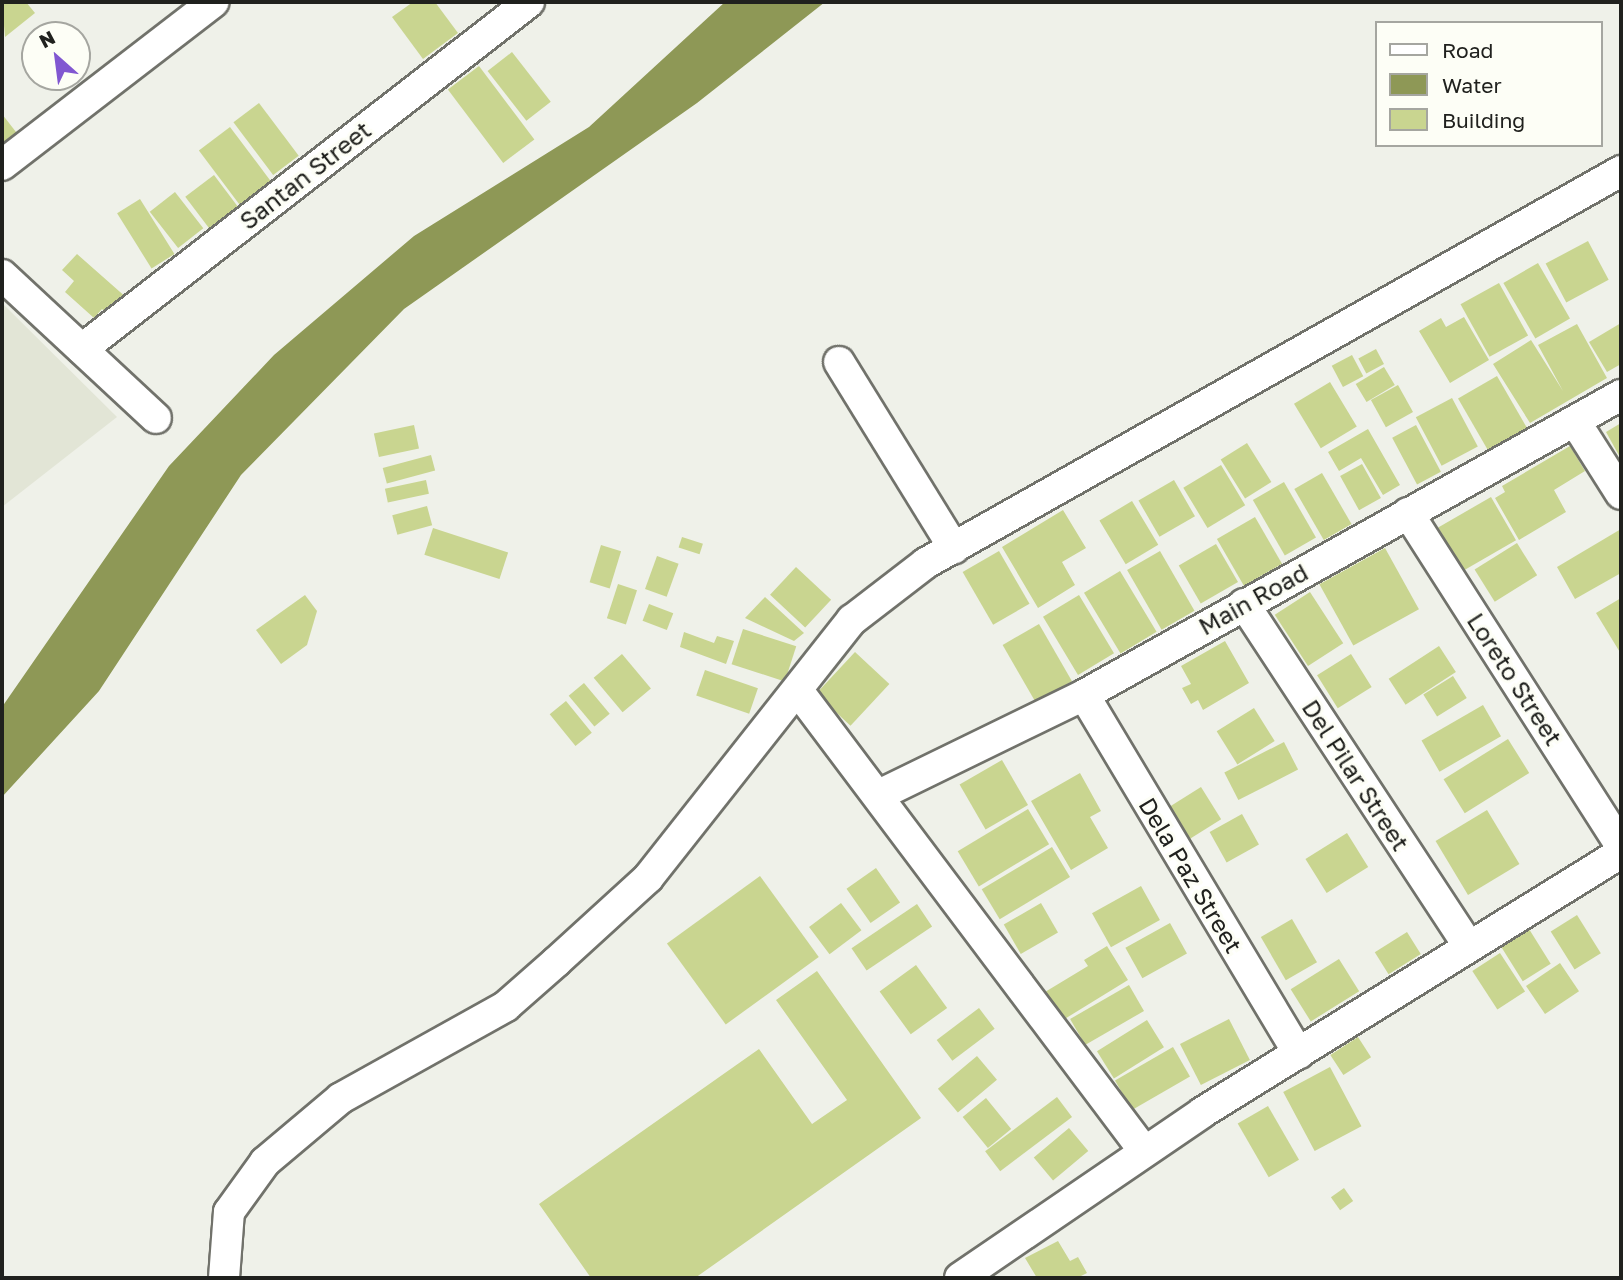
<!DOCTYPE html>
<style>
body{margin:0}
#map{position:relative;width:1623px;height:1280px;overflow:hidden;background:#eff1e9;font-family:"Golos Text",sans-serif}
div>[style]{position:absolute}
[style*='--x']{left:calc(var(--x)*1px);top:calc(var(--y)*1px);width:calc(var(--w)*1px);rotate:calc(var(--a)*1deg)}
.built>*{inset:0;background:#e2e5d6}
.water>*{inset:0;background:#8e9856}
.building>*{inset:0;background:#c9d590;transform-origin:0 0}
.roads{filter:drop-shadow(2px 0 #71726b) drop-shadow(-2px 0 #71726b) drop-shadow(0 2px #71726b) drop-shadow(0 -2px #71726b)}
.minor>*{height:30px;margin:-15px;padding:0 15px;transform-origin:15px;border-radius:15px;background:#fff}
span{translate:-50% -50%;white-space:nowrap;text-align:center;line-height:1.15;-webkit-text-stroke:6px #fdfef6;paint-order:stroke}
.street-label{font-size:24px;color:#20211e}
.frame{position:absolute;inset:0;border:4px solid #20211e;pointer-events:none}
.legend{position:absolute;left:1375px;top:21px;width:228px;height:126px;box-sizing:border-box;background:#fdfef6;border:2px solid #a5a6a0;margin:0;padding:9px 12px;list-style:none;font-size:21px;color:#20211e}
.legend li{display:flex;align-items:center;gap:14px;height:35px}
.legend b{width:35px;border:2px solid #a5a6a0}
.north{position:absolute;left:21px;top:21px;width:70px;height:70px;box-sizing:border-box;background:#fdfef6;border:2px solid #a5a6a0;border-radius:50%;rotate:332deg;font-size:19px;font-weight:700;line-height:28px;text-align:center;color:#20211e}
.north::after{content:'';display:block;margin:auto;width:24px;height:32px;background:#8157d1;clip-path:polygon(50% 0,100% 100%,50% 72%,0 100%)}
</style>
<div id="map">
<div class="built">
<div style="clip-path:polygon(2px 303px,117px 417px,2px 507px)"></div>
</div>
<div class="water">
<div style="clip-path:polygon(725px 2px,825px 2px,697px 103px,404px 309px,241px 475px,99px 691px,2px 797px,2px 707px,169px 466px,274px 355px,414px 236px,589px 127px)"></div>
</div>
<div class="building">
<div style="clip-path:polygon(2px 2px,26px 2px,35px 13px,5px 37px)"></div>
<div style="clip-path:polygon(413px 2px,435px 2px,458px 33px,423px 59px,392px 17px)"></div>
<div style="left:512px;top:52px;width:63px;height:31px;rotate:52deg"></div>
<div style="left:479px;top:66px;width:92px;height:39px;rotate:53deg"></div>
<div style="left:259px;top:103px;width:66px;height:32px;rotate:53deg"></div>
<div style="clip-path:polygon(2px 114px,23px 141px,2px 159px)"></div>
<div style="left:230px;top:127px;width:70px;height:39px;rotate:53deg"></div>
<div style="left:214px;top:175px;width:40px;height:36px;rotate:53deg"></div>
<div style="left:175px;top:192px;width:46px;height:32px;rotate:52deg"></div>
<div style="left:140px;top:199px;width:65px;height:27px;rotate:58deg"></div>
<div style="left:1588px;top:241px;width:44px;height:48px;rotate:62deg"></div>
<div style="clip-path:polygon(77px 254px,128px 299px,111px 317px,102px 309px,94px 318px,65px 292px,74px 281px,62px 270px)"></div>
<div style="left:1538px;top:263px;width:64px;height:40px;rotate:60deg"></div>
<div style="left:1499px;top:283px;width:60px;height:44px;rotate:61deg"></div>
<div style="clip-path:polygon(1464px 317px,1489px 360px,1450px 383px,1419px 331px,1441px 318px,1446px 327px)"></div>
<div style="clip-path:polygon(1621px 323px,1621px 364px,1607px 372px,1589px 342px)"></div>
<div style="clip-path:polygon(1577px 324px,1607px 378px,1530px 423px,1493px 364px,1531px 340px,1563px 391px,1538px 345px)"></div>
<div style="left:1376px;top:349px;width:17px;height:20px;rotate:62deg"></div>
<div style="left:1352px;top:355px;width:24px;height:23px;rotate:62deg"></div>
<div style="left:1384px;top:367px;width:21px;height:33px;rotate:59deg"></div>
<div style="left:1497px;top:376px;width:61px;height:45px;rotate:60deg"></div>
<div style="left:1330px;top:382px;width:52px;height:42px;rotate:59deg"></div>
<div style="left:1398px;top:385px;width:31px;height:31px;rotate:61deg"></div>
<div style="left:1452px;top:398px;width:55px;height:41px;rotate:62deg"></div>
<div style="clip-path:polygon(1621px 423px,1621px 459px,1606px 432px)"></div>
<div style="left:414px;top:425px;width:24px;height:41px;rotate:78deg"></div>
<div style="left:1416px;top:425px;width:53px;height:27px;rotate:62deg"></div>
<div style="clip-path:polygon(1368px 429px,1400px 485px,1383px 495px,1361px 458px,1339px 471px,1328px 452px)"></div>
<div style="left:1247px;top:443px;width:46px;height:31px;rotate:58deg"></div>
<div style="clip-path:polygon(1570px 446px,1585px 471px,1554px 490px,1566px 512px,1519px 540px,1495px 498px,1505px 492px,1502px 486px)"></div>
<div style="left:431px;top:455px;width:16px;height:50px;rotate:75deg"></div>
<div style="left:1362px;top:464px;width:39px;height:25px;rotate:61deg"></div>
<div style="left:1221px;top:465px;width:47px;height:44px;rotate:59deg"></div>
<div style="left:1322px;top:473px;width:59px;height:32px;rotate:60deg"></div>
<div style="left:426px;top:480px;width:14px;height:42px;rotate:78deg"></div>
<div style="left:1174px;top:480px;width:42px;height:41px;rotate:60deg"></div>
<div style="left:1284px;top:482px;width:64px;height:36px;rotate:60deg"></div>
<div style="left:1491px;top:497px;width:50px;height:61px;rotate:60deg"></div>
<div style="left:1132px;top:501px;width:51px;height:38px;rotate:59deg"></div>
<div style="left:427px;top:506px;width:20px;height:36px;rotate:75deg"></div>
<div style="clip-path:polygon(1063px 510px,1086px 548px,1062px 562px,1075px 585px,1038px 608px,1002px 547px)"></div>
<div style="left:1255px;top:517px;width:54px;height:44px;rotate:60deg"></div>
<div style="left:433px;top:528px;width:79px;height:28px;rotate:18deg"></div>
<div style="clip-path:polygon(1621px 529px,1621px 573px,1575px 599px,1557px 567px)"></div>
<div style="left:682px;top:537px;width:22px;height:11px;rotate:18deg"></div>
<div style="left:1517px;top:543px;width:38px;height:50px;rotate:58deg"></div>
<div style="left:1216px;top:544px;width:44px;height:43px;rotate:60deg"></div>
<div style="left:601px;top:545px;width:21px;height:39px;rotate:17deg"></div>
<div style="left:1385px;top:548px;width:70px;height:75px;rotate:61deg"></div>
<div style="left:999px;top:551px;width:61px;height:42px;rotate:60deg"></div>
<div style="left:1160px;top:551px;width:69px;height:38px;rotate:60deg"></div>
<div style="left:657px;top:556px;width:23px;height:35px;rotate:20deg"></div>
<div style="left:796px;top:567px;width:48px;height:38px;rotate:43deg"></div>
<div style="left:1120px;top:571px;width:71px;height:42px;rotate:59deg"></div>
<div style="left:618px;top:584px;width:20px;height:36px;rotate:18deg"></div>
<div style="left:1310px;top:592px;width:61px;height:42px;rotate:57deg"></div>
<div style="clip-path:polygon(305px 595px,317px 611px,307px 645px,281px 664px,256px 630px)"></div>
<div style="left:1079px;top:595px;width:68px;height:42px;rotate:59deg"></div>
<div style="clip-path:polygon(765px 597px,804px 633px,794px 641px,745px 618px)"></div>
<div style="clip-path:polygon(1621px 598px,1621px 654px,1596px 613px)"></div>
<div style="left:649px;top:604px;width:26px;height:18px;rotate:21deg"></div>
<div style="left:1039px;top:624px;width:66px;height:42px;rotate:60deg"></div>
<div style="left:743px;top:629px;width:56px;height:37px;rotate:18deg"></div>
<div style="clip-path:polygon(684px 632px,714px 643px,717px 636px,734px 641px,726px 664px,680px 647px)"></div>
<div style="clip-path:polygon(1225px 641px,1249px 683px,1203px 710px,1198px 700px,1191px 704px,1182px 688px,1191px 684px,1181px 666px)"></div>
<div style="left:1439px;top:646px;width:31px;height:60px;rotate:57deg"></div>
<div style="left:855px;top:652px;width:47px;height:57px;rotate:43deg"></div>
<div style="left:622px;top:654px;width:45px;height:37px;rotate:50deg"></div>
<div style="left:1351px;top:654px;width:39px;height:40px;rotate:58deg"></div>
<div style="left:705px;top:670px;width:56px;height:27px;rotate:19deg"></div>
<div style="left:1453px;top:676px;width:26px;height:35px;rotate:58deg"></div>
<div style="left:584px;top:683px;width:40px;height:20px;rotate:50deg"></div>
<div style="left:566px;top:701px;width:41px;height:21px;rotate:51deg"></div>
<div style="left:1483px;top:705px;width:36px;height:71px;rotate:60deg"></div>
<div style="left:1254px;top:708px;width:39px;height:44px;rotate:58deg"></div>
<div style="left:1508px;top:739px;width:40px;height:76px;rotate:58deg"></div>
<div style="left:1284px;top:742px;width:31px;height:67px;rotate:63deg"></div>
<div style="left:1002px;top:760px;width:52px;height:49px;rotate:60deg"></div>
<div style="clip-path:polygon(1080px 773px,1101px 811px,1090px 817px,1108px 848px,1071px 870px,1031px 801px)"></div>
<div style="left:1201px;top:787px;width:38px;height:39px;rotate:58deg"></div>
<div style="left:1028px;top:809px;width:41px;height:82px;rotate:59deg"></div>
<div style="left:1487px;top:810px;width:63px;height:60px;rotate:59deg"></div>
<div style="left:1242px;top:814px;width:35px;height:37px;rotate:61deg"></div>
<div style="left:1347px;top:833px;width:40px;height:49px;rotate:58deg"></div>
<div style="left:1052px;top:847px;width:35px;height:82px;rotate:59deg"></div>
<div style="left:876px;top:868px;width:42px;height:36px;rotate:55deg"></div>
<div style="left:760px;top:876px;width:100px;height:115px;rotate:54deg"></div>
<div style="left:1141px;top:886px;width:39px;height:56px;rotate:61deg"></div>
<div style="left:841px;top:903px;width:34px;height:40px;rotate:53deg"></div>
<div style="left:1041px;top:903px;width:34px;height:43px;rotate:60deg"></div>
<div style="left:917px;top:904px;width:27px;height:79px;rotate:56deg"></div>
<div style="left:1577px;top:915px;width:45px;height:31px;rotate:58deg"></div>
<div style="left:1292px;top:919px;width:50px;height:36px;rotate:60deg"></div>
<div style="left:1170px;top:923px;width:35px;height:51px;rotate:61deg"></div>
<div style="left:1529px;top:929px;width:41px;height:33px;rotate:58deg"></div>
<div style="left:1407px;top:932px;width:26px;height:38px;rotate:58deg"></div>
<div style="clip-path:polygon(1107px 946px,1128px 980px,1063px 1020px,1045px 992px,1088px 966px,1084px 960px)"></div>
<div style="left:1500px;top:953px;width:46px;height:33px;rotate:57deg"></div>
<div style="left:1339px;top:959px;width:38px;height:57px;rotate:58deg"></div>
<div style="left:1560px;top:963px;width:34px;height:41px;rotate:56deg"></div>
<div style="left:916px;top:965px;width:53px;height:45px;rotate:54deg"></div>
<div style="clip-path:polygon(817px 971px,921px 1118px,695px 1278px,591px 1278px,539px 1204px,759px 1049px,812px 1124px,847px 1100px,776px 1000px)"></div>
<div style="left:1129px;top:985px;width:30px;height:68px;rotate:60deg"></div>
<div style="left:979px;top:1008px;width:26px;height:53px;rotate:53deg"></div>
<div style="left:1229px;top:1019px;width:46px;height:55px;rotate:63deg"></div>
<div style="left:1147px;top:1020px;width:32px;height:59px;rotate:58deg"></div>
<div style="left:1358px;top:1037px;width:24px;height:33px;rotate:57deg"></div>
<div style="left:1173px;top:1047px;width:34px;height:67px;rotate:60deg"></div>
<div style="left:977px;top:1056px;width:31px;height:51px;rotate:50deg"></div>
<div style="left:1330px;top:1067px;width:67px;height:53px;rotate:62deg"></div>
<div style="left:1057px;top:1097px;width:25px;height:90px;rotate:53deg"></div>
<div style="left:986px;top:1098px;width:40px;height:30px;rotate:51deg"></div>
<div style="left:1268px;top:1106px;width:62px;height:35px;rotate:60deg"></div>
<div style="left:1069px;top:1128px;width:30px;height:46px;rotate:50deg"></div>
<div style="left:1344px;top:1188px;width:16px;height:16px;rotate:55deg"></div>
<div style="clip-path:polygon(1058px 1241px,1070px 1261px,1078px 1257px,1087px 1273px,1077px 1278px,1037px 1278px,1025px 1258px)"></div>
</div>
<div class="roads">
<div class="minor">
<div style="--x:2;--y:165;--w:267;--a:-37.6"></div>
<div style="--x:2;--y:275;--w:210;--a:42.9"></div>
<div style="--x:82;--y:349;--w:566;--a:-37.82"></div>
<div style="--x:839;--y:362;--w:219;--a:58.3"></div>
<div style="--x:1576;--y:423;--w:84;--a:57.6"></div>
<div style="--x:1408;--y:513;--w:395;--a:57.4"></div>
<div style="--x:1244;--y:604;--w:410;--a:56.7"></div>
<div style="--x:799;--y:692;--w:574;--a:53.07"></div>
<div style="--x:1084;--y:695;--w:418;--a:59.1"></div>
<div style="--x:881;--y:794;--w:226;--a:-26"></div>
<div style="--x:1084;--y:695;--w:615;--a:-29.19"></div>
<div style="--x:224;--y:1278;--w:66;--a:-85.7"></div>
<div style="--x:229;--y:1212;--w:62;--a:-54.2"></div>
<div style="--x:265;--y:1162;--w:99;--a:-40.1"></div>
<div style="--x:341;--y:1098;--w:189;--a:-29.1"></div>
<div style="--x:506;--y:1006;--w:67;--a:-41.3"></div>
<div style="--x:556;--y:962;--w:125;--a:-42.4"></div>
<div style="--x:648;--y:878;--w:329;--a:-51.7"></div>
<div style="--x:852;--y:620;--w:93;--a:-37.6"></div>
<div style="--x:926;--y:563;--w:798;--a:-29.42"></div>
<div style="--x:960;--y:1278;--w:294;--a:-34.3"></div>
<div style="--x:1203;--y:1112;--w:492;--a:-31.8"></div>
</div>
</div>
<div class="street-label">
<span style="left:305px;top:175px;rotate:-38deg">Santan Street</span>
<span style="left:1253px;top:599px;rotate:-29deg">Main Road</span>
<span style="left:1515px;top:679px;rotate:57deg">Loreto Street</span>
<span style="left:1356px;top:775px;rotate:57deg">Del Pilar Street</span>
<span style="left:1191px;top:875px;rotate:59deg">Dela Paz Street</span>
</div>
<div class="frame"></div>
<ul class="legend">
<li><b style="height:9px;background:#fff"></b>Road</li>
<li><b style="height:19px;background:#8e9856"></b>Water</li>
<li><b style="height:19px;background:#c9d590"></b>Building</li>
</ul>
<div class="north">N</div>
</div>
